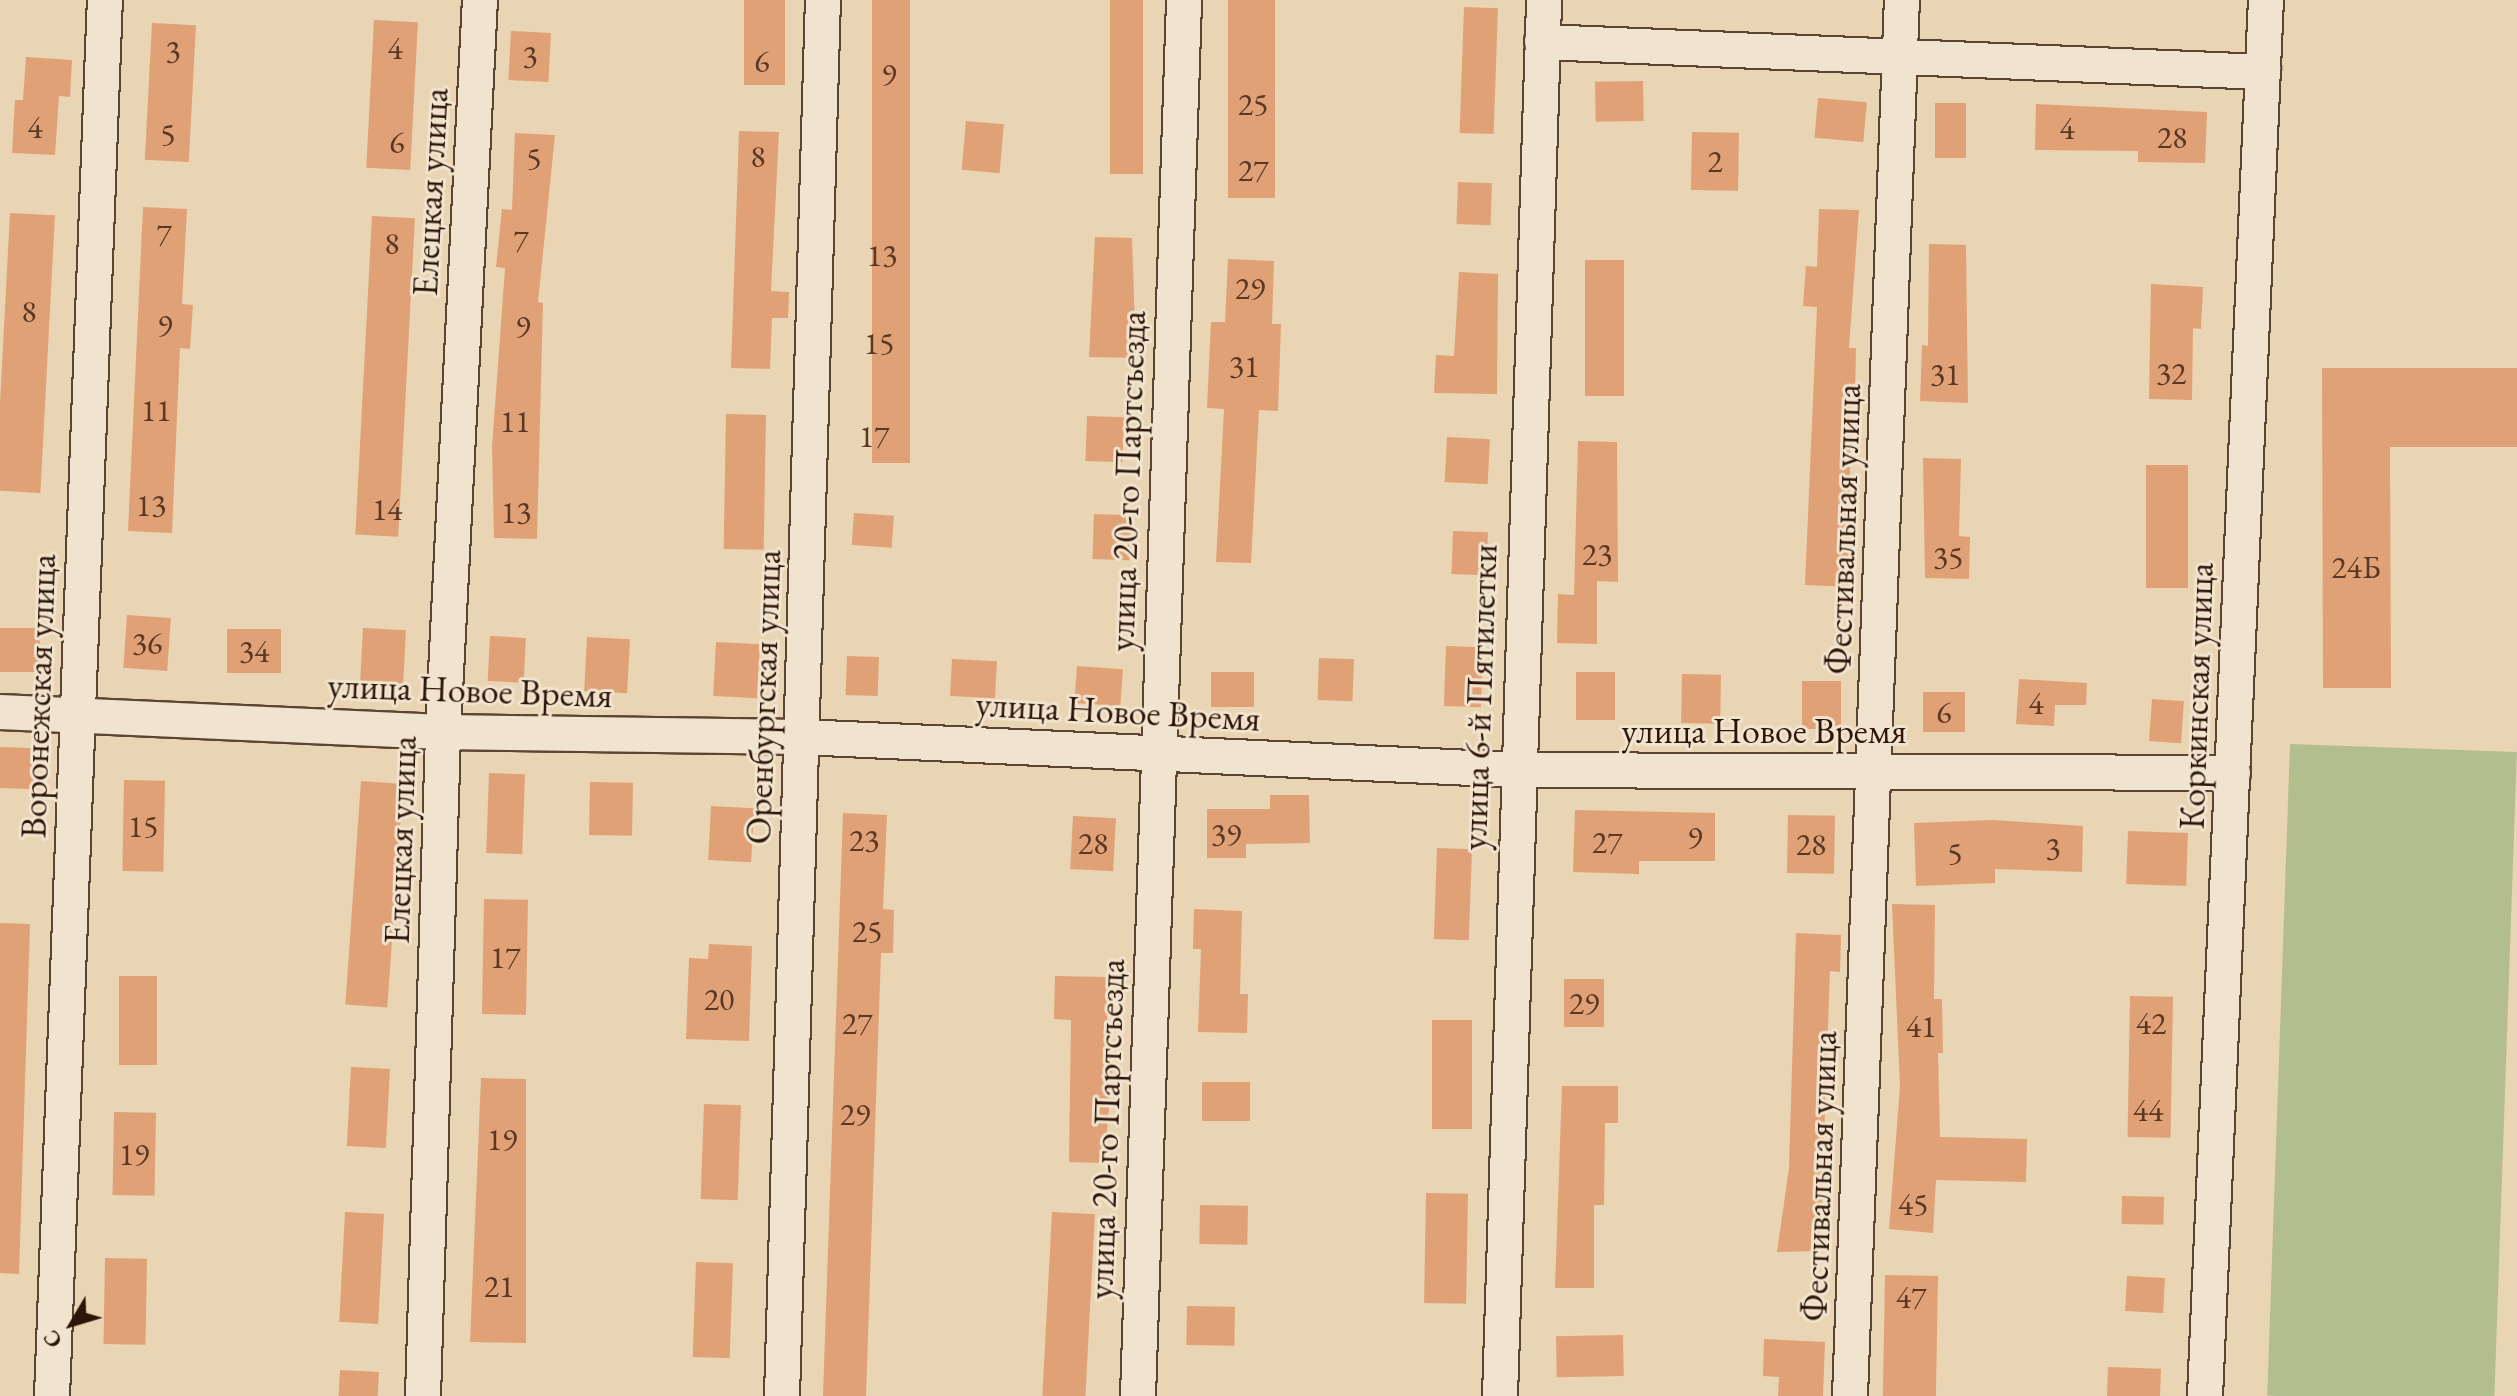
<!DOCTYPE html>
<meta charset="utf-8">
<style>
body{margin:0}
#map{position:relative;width:2517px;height:1396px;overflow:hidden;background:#e9d5b3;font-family:"EB Garamond",serif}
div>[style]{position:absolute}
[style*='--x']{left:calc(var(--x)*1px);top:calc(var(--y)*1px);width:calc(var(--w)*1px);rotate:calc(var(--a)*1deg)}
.green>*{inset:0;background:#b3be8f;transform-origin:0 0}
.building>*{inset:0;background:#e0a177;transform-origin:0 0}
.roads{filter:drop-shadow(2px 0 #5d4534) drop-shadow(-2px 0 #5d4534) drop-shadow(0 2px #5d4534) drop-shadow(0 -2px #5d4534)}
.minor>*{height:34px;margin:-17px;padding:0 17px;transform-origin:17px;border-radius:17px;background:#f1e4ce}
span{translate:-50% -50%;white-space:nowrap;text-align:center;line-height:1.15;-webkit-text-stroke:6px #f1e4ce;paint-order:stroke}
.number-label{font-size:32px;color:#5a3824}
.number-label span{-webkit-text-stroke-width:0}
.street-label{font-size:36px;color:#2e1509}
.north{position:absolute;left:32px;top:1284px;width:80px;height:80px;-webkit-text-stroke:6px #f1e4ce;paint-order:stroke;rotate:232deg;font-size:22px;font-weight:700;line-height:32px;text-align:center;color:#2e1509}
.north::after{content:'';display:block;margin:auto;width:28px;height:36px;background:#2e1509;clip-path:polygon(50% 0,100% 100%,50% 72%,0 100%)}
</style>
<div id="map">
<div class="green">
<div style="left:2290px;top:744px;width:227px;height:652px;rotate:2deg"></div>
</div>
<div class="building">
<div style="left:744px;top:0;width:41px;height:85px"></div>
<div style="left:872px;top:0;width:38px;height:463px"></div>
<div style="left:1110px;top:0;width:33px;height:174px"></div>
<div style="left:1228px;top:0;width:47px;height:198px"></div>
<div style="left:1464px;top:7px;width:34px;height:126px;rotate:2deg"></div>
<div style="left:374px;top:20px;width:44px;height:148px;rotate:3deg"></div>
<div style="left:152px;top:23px;width:44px;height:137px;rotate:3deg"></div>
<div style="left:511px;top:31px;width:40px;height:49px;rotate:3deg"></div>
<div style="clip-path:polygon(26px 57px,72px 60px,70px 97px,59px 96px,55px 155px,12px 153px,15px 100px,23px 100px)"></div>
<div style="left:1643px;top:81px;width:40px;height:48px;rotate:89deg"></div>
<div style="left:1818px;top:98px;width:49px;height:40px;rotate:5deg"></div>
<div style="left:1935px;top:103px;width:31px;height:55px"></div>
<div style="clip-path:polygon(2036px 104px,2207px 112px,2205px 163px,2138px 162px,2138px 151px,2035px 150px)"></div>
<div style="left:966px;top:121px;width:38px;height:49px;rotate:5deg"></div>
<div style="clip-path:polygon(739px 131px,779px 132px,771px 291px,789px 292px,788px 318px,772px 318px,770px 369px,731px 368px)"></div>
<div style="left:1692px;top:132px;width:47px;height:58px;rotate:1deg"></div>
<div style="clip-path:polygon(515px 133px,555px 135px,538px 302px,543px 303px,537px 539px,494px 538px,492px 447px,505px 268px,496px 267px,502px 209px,512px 210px)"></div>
<div style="left:1458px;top:182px;width:34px;height:42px;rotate:2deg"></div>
<div style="clip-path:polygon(143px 207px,187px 209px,182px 304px,193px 305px,190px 349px,180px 348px,172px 533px,128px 531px)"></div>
<div style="clip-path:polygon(1819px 209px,1859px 210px,1849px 348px,1856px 348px,1855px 396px,1850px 396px,1850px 587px,1805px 585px,1817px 307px,1803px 306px,1806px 266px,1817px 267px)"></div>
<div style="left:10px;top:213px;width:45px;height:278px;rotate:3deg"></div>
<div style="left:372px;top:216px;width:43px;height:319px;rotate:3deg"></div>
<div style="clip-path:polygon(1095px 237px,1132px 238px,1136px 358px,1089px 357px)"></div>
<div style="clip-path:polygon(1929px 244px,1966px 245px,1968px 403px,1920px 401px,1922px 345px,1928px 346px)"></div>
<div style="clip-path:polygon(1228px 259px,1274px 261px,1272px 324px,1281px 324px,1278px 411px,1259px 410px,1251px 563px,1216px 562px,1224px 409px,1207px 408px,1211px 322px,1225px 322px)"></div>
<div style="left:1585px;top:260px;width:39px;height:136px"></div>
<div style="clip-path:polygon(1459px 272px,1498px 274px,1497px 394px,1434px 393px,1436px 355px,1454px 356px)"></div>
<div style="clip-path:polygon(2151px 284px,2203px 287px,2201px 329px,2193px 328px,2192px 400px,2149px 399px)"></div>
<div style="clip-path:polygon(2322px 368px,2517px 368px,2517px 447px,2390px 447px,2391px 688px,2323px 688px)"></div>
<div style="left:726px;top:414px;width:40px;height:135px;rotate:1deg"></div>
<div style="left:1087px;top:416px;width:37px;height:45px;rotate:2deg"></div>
<div style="left:1447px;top:437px;width:43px;height:45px;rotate:3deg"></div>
<div style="clip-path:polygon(1578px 441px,1617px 442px,1618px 582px,1597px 581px,1597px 644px,1557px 643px,1558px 594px,1574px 595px)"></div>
<div style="clip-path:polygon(1923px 458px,1961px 459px,1959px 536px,1970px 537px,1969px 579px,1925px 578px)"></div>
<div style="left:2146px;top:465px;width:42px;height:123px"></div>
<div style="left:854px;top:513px;width:40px;height:32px;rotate:4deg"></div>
<div style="left:1094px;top:514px;width:37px;height:45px;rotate:2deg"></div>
<div style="left:1453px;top:531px;width:35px;height:43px;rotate:2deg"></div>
<div style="left:127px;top:615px;width:44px;height:53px;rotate:4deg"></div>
<div style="left:0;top:628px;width:40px;height:44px"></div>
<div style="left:363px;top:628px;width:43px;height:54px;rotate:3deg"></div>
<div style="left:227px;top:629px;width:54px;height:44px"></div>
<div style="left:490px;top:636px;width:36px;height:45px;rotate:3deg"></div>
<div style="left:587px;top:637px;width:43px;height:54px;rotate:3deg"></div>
<div style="left:716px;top:642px;width:44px;height:54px;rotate:3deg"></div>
<div style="left:1446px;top:646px;width:37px;height:60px;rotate:2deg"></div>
<div style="left:847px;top:656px;width:32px;height:39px;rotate:2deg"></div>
<div style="left:1319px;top:658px;width:35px;height:42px;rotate:2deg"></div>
<div style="left:952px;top:659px;width:45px;height:37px;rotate:3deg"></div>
<div style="left:1077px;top:666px;width:46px;height:37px;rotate:4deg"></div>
<div style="left:1254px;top:672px;width:35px;height:43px;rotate:90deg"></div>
<div style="left:1576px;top:672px;width:39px;height:48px"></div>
<div style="left:1682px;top:674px;width:39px;height:49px;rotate:1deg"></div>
<div style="clip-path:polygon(2019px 679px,2087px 683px,2086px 705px,2055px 705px,2054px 726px,2016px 724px)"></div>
<div style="left:1802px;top:681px;width:39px;height:48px"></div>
<div style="left:1923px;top:692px;width:42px;height:40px"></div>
<div style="left:2152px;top:699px;width:32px;height:42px;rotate:4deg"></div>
<div style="left:0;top:747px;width:38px;height:41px;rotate:2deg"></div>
<div style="left:489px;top:773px;width:36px;height:80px;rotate:2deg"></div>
<div style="left:124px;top:780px;width:41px;height:91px;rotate:1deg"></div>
<div style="left:361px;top:781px;width:42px;height:224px;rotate:4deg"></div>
<div style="left:590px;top:782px;width:43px;height:53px;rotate:1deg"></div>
<div style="clip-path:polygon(1270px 795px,1309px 795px,1310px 843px,1246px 844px,1246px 858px,1207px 858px,1207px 809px,1270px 809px)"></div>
<div style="left:711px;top:806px;width:43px;height:54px;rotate:3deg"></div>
<div style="clip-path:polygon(1575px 810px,1715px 813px,1715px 861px,1639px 861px,1639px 874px,1573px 872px)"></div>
<div style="clip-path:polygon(843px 813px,887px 815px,883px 909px,894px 910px,893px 953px,881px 953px,866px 1396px,823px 1396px)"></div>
<div style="left:1788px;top:815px;width:47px;height:58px;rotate:1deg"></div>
<div style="left:1073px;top:816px;width:43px;height:53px;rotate:3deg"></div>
<div style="clip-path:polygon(1993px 820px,2083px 826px,2082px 872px,1995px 869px,1995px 883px,1916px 886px,1914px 823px)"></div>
<div style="left:2128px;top:831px;width:60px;height:53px;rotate:2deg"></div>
<div style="left:1437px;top:848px;width:35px;height:91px;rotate:2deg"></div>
<div style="left:484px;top:899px;width:44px;height:115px;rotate:1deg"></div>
<div style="clip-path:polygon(1892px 904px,1935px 905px,1934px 999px,1942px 999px,1943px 1053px,1938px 1053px,1940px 1137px,2027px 1139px,2026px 1182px,1936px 1180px,1933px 1233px,1889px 1229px,1900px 1086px)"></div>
<div style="clip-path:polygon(1194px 909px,1242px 911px,1240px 994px,1248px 994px,1247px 1033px,1198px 1032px,1201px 949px,1193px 949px)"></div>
<div style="clip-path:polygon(0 923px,30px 924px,19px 1274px,0 1273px)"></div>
<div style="clip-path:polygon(1796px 933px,1841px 935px,1840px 972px,1830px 971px,1820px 1251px,1777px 1252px,1789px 1168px)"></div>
<div style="clip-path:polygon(709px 944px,752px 946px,749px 1041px,686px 1039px,689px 958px,708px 959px)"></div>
<div style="left:119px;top:976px;width:38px;height:89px"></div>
<div style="clip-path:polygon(1055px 976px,1108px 977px,1106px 1064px,1113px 1065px,1104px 1163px,1069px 1162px,1071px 1020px,1054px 1019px)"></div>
<div style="left:1564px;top:979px;width:40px;height:48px"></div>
<div style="left:2130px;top:996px;width:43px;height:141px;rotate:1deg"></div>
<div style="left:1432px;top:1020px;width:40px;height:109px"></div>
<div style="left:351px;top:1067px;width:39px;height:79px;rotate:3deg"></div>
<div style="clip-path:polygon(481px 1078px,526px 1079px,526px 1343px,470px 1342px)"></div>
<div style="left:1202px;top:1082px;width:48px;height:39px"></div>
<div style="clip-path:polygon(1562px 1086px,1618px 1086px,1618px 1123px,1605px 1123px,1604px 1205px,1594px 1205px,1594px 1288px,1555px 1288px)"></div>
<div style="left:704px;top:1104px;width:37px;height:95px;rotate:2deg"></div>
<div style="left:114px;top:1112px;width:42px;height:83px;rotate:1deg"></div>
<div style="left:1426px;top:1193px;width:42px;height:110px;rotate:1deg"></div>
<div style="left:2122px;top:1196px;width:42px;height:28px;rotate:1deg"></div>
<div style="left:1200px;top:1205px;width:48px;height:39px;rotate:1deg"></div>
<div style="left:345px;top:1212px;width:39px;height:110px;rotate:3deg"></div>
<div style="left:1052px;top:1212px;width:43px;height:184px;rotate:3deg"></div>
<div style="left:105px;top:1258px;width:42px;height:86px;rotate:1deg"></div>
<div style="left:696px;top:1262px;width:37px;height:95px;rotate:2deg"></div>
<div style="left:1885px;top:1275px;width:53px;height:121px;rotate:1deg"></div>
<div style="left:2127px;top:1276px;width:38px;height:35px;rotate:3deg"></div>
<div style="left:1187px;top:1306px;width:48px;height:39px;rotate:1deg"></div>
<div style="left:1623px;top:1335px;width:41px;height:67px;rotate:89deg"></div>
<div style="clip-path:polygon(1764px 1339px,1825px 1342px,1823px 1396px,1778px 1396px,1779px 1377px,1763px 1376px)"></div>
<div style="left:2108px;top:1367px;width:53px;height:29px;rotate:2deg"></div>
<div style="left:340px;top:1370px;width:39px;height:26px;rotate:3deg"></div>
</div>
<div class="roads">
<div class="minor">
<div style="--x:1542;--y:42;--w:722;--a:2.38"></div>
<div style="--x:0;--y:712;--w:443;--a:2.6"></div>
<div style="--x:443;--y:732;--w:359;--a:0.8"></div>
<div style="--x:802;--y:737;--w:715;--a:2.65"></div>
<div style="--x:1516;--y:770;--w:717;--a:0.24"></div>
<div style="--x:52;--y:1396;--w:1397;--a:-87.83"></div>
<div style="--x:423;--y:1396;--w:664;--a:-88.27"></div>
<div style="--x:443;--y:732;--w:733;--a:-87.11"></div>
<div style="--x:782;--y:1396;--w:1397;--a:-88.32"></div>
<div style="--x:1138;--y:1396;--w:1397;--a:-88.11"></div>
<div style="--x:1500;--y:1396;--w:1397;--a:-88.19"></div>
<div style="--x:1850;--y:1396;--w:1397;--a:-87.87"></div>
<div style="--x:2205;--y:1396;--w:1397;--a:-87.5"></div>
</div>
</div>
<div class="number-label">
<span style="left:395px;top:48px">4</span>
<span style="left:173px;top:51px">3</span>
<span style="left:530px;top:56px">3</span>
<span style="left:762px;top:61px">6</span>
<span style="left:889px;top:74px">9</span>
<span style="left:1253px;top:104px">25</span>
<span style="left:35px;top:127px">4</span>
<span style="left:2067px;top:128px">4</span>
<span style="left:168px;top:134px">5</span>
<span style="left:2172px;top:137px">28</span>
<span style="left:397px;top:142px">6</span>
<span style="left:758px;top:156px">8</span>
<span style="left:534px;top:158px">5</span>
<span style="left:1715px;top:161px">2</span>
<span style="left:1253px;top:170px">27</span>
<span style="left:164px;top:234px">7</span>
<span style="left:521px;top:240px">7</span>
<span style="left:392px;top:243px">8</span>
<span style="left:882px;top:255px">13</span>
<span style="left:1250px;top:288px">29</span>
<span style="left:29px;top:311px">8</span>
<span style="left:165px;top:325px">9</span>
<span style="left:523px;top:326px">9</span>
<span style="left:879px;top:343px">15</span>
<span style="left:1244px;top:366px">31</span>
<span style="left:2171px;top:373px">32</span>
<span style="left:1945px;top:374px">31</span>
<span style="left:156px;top:410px">11</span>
<span style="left:515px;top:421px">11</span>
<span style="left:874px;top:436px">17</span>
<span style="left:151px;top:505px">13</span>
<span style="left:387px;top:509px">14</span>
<span style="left:516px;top:512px">13</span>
<span style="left:1597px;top:554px">23</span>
<span style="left:1948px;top:557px">35</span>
<span style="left:2356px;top:567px">24Б</span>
<span style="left:147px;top:643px">36</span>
<span style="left:254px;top:651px">34</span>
<span style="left:2036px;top:703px">4</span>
<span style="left:1944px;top:712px">6</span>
<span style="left:143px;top:826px">15</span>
<span style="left:1226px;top:834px">39</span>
<span style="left:1695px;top:837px">9</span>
<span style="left:864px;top:840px">23</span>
<span style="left:1607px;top:842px">27</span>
<span style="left:1093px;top:843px">28</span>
<span style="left:1811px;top:844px">28</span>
<span style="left:2053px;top:848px">3</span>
<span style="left:1955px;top:853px">5</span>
<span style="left:867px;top:931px">25</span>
<span style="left:505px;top:957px">17</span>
<span style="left:719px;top:999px">20</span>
<span style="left:1584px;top:1003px">29</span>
<span style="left:857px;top:1023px">27</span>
<span style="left:2151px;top:1023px">42</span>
<span style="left:1921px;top:1026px">41</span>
<span style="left:2148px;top:1110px">44</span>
<span style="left:855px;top:1114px">29</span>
<span style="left:502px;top:1139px">19</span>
<span style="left:134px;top:1154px">19</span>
<span style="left:1913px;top:1204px">45</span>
<span style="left:499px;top:1286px">21</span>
<span style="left:1911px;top:1297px">47</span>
</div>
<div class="street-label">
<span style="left:430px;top:192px;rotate:-87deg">Елецкая улица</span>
<span style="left:1127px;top:481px;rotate:-88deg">улица 20-го Партсъезда</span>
<span style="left:1843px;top:529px;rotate:-88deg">Фестивальная улица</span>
<span style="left:470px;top:690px;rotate:2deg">улица Новое Время</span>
<span style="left:38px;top:696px;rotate:-88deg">Воронежская улица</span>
<span style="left:2196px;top:696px;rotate:-88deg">Коркинская улица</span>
<span style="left:763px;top:697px;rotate:-88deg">Оренбургская улица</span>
<span style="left:1479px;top:697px;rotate:-88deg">улица 6-й Пятилетки</span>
<span style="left:1118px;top:711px;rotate:3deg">улица Новое Время</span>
<span style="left:1764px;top:731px">улица Новое Время</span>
<span style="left:400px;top:840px;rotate:-88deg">Елецкая улица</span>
<span style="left:1106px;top:1129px;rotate:-88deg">улица 20-го Партсъезда</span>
<span style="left:1819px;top:1176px;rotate:-88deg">Фестивальная улица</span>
</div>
<div class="north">С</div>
</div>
